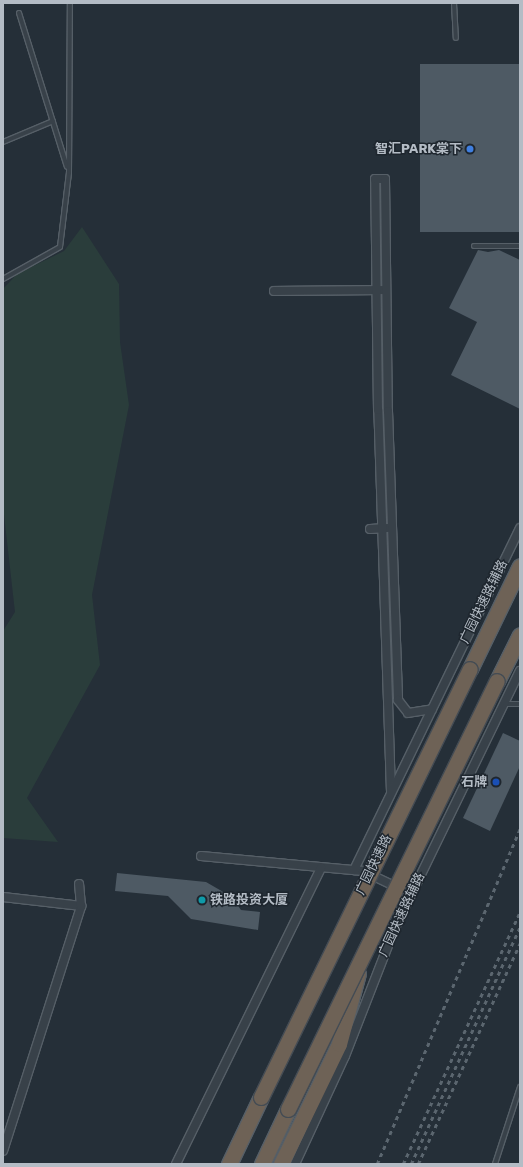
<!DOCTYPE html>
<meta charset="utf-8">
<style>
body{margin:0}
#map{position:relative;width:523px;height:1167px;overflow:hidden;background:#252f38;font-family:Rubik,"Noto Sans SC",sans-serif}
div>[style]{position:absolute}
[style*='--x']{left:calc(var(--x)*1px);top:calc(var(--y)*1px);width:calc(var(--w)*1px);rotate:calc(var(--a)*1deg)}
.green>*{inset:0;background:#2a3d3b}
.building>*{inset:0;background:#4e5a64;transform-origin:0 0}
.roads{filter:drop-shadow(1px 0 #565f67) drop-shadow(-1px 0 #565f67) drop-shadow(0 1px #565f67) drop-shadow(0 -1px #565f67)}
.lane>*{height:4px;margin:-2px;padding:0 2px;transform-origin:2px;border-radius:2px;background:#384149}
.street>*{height:8px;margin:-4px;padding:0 4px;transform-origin:4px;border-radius:4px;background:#384149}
.highway>*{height:15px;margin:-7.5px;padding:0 7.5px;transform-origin:7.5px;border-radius:7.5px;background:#6e6256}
.rail>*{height:2.5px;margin-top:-1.25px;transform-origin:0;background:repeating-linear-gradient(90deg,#5b666f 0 4px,transparent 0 8px)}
.bridges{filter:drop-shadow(1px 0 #444c54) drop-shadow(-1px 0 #444c54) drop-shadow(0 1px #444c54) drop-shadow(0 -1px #444c54)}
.highway-bridge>*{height:15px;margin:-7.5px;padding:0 7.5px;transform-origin:7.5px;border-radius:7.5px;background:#6e6256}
.dots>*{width:11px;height:11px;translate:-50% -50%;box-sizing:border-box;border:2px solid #1e262e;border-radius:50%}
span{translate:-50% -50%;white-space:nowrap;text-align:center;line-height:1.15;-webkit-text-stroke:3px #1e262e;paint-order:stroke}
.poi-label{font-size:13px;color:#b4bcc5;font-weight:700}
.right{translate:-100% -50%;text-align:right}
.left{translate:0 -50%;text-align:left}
.street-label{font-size:13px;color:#b4bcc5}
.frame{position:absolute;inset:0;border:4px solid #b4bcc5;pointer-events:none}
</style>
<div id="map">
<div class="green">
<div style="clip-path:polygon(82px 227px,119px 284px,120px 342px,129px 405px,92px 595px,100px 665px,27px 798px,58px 842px,3px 838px,3px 631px,15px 612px,3px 506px,3px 289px,17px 274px,64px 251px)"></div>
</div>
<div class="building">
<div style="left:520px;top:64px;width:168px;height:100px;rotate:90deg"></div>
<div style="clip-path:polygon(478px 250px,488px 252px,499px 250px,520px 260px,520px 409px,451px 375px,477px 322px,449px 308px)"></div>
<div style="clip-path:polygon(503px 733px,520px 741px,520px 766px,490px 831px,463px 818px)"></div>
<div style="clip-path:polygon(117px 873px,206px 882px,232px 897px,241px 910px,260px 912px,258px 930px,191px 919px,168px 896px,115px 891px)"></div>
</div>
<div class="roads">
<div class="lane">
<div style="--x:454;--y:3;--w:35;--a:87"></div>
<div style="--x:19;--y:13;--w:161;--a:72.7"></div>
<div style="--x:3;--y:142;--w:54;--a:-22.8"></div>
<div style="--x:474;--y:246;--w:46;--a:0"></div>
<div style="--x:3;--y:279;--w:65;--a:-29.3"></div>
<div style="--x:60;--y:247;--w:75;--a:-83.1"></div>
<div style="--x:69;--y:173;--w:170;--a:-89.7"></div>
<div style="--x:504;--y:704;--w:16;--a:0"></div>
<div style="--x:495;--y:1164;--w:81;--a:-72"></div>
</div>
<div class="street">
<div style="--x:274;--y:291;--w:108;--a:-0.5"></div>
<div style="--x:370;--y:529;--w:17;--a:-3"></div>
<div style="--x:391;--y:792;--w:382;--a:-91.9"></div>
<div style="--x:378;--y:410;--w:231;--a:-90.7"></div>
<div style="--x:375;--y:179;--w:10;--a:0"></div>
<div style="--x:385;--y:179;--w:232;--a:89.3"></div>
<div style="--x:388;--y:411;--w:289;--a:88"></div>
<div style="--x:398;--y:700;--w:16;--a:52"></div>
<div style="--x:408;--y:713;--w:24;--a:-9"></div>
<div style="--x:201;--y:856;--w:163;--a:5.3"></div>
<div style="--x:363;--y:871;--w:53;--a:25.6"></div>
<div style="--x:354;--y:870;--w:380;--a:-64.1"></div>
<div style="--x:3;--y:897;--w:79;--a:6.6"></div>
<div style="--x:3;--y:1151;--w:257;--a:-72.3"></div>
<div style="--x:81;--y:906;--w:22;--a:-95"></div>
<div style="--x:176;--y:1164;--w:330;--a:-63.9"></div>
<div style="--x:295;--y:1164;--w:119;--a:-65.2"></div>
<div style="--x:345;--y:1056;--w:135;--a:-68.7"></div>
<div style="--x:394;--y:930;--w:288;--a:-64.1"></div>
</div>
<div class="highway">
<div style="--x:470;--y:669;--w:114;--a:-64.1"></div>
<div style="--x:497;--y:681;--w:51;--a:-63.4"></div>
<div style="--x:229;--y:1164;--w:74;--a:-64.5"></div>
<div style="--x:262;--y:1164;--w:61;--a:-64.7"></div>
<div style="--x:281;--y:1164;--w:133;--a:-64.2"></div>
<div style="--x:339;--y:1044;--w:73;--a:-75"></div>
</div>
</div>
<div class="rail">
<div style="--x:377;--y:1164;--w:365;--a:-66.9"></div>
<div style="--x:403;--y:1164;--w:278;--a:-65.1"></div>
<div style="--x:411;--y:1164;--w:261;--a:-65.3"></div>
<div style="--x:418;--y:1164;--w:243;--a:-65.2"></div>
</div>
<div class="bridges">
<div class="highway-bridge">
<div style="--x:261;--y:1097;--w:476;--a:-64"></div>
<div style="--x:288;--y:1109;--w:476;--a:-64"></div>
</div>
</div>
<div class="dots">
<div style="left:470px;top:149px;background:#3f7fe0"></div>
<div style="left:496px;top:782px;background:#1a4fb4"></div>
<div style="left:202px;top:900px;background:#0f9aa8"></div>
</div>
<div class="poi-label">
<span class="right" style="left:462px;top:149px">智汇PARK棠下</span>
<span class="right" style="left:487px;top:782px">石牌</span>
<span class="left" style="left:210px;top:900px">铁路投资大厦</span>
</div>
<div class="street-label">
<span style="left:484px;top:602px;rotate:-64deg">广园快速路辅路</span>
<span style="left:374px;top:865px;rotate:-64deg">广园快速路</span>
<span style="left:402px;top:915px;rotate:-65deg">广园快速路辅路</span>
</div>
<div class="frame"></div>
</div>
